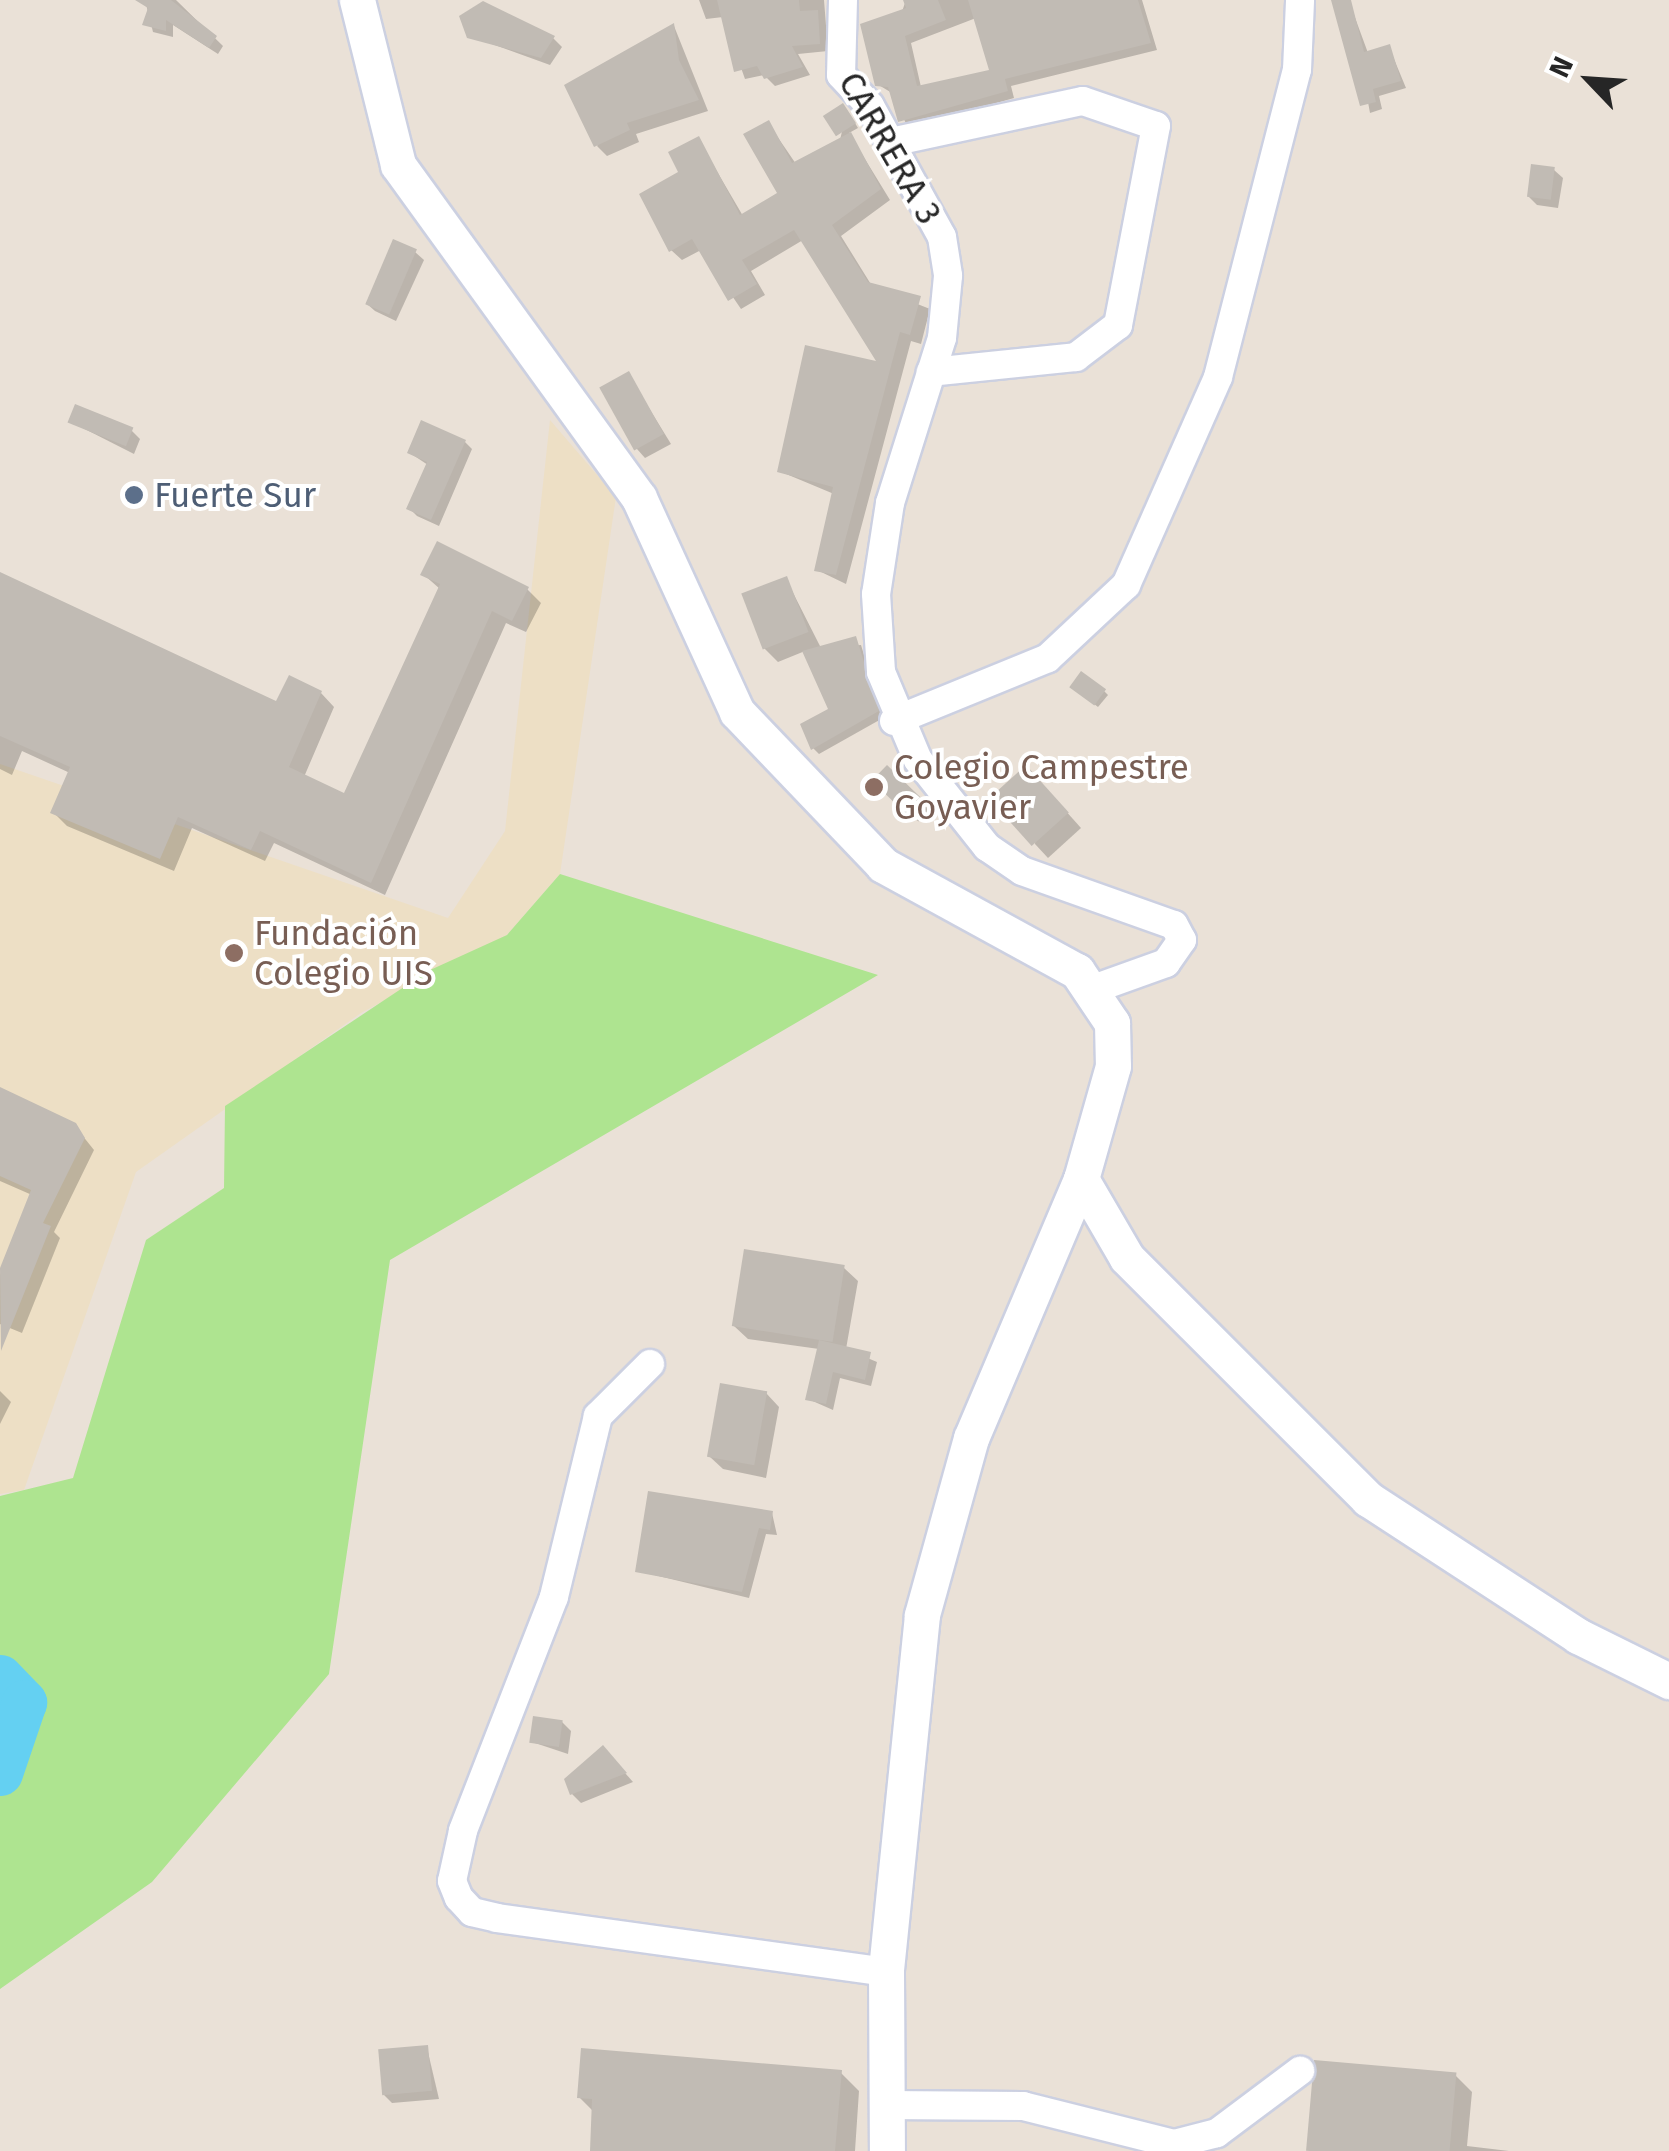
<!DOCTYPE html>
<meta charset="utf-8">
<style>
body{margin:0}
#map{position:relative;width:1669px;height:2151px;overflow:hidden;background:#eae1d7;font-family:"Fira Sans",sans-serif}
div>[style]{position:absolute}
[style*='--x']{left:calc(var(--x)*1px);top:calc(var(--y)*1px);width:calc(var(--w)*1px);rotate:calc(var(--a)*1deg)}
.education>*{inset:0;background:#eddfc5}
.green>*{inset:0;background:#aee490}
.shadow>*{inset:0;background:#0003;transform-origin:0 0}
.river>*{height:45px;margin:-22.5px;padding:0 22.5px;transform-origin:22.5px;border-radius:22.5px;background:#64d0f2}
.building>*{inset:0;background:#c1bbb4;transform-origin:0 0}
.roads{filter:drop-shadow(2px 0 #ccd0e1) drop-shadow(-2px 0 #ccd0e1) drop-shadow(0 2px #ccd0e1) drop-shadow(0 -2px #ccd0e1)}
.minor>*{height:28px;margin:-14px;padding:0 14px;transform-origin:14px;border-radius:14px;background:#fff}
.tertiary>*{height:35px;margin:-17.5px;padding:0 17.5px;transform-origin:17.5px;border-radius:17.5px;background:#fff}
.dots>*{width:28px;height:28px;translate:-50% -50%;box-sizing:border-box;border:5px solid #fff;border-radius:50%}
span{translate:-50% -50%;white-space:nowrap;text-align:center;line-height:1.15;-webkit-text-stroke:8px #fff;paint-order:stroke}
.street-label{font-size:35px;color:#262626}
.service-label{font-size:35px;color:#4e5e75}
.left{translate:0 -50%;text-align:left}
.education-label{font-size:35px;color:#785e54}
.north{position:absolute;left:1539px;top:30px;width:100px;height:100px;-webkit-text-stroke:8px #fff;paint-order:stroke;rotate:295deg;font-size:28px;font-weight:700;line-height:40px;text-align:center;color:#262626}
.north::after{content:'';display:block;margin:auto;width:35px;height:45px;background:#262626;clip-path:polygon(50% 0,100% 100%,50% 72%,0 100%)}
</style>
<div id="map">
<div class="education">
<div style="clip-path:polygon(550px 420px,616px 497px,560px 874px,507px 935px,361px 1013px,136px 1172px,24px 1490px,0 1494px,0 764px,448px 918px,505px 831px)"></div>
</div>
<div class="green">
<div style="clip-path:polygon(560px 874px,878px 975px,390px 1260px,329px 1674px,152px 1882px,0 1989px,0 1496px,73px 1478px,146px 1240px,224px 1188px,225px 1106px,428px 971px,507px 935px)"></div>
</div>
<div class="shadow">
<div style="clip-path:polygon(145px 0,176px 0,223px 46px,218px 54px,173px 25px,173px 37px,153px 32px)"></div>
<div style="clip-path:polygon(699px 0,824px 0,828px 51px,798px 54px,810px 75px,775px 86px,764px 75px,745px 79px,723px 17px,706px 19px)"></div>
<div style="clip-path:polygon(evenodd,906px 0,1142px 0,1157px 50px,1011px 86px,1014px 98px,908px 128px,892px 93px,877px 84px,906px 0,976px 18px,992px 72px,921px 87px,911px 43px,976px 18px)"></div>
<div style="clip-path:polygon(1350px 4px,1368px 53px,1389px 47px,1406px 88px,1379px 96px,1382px 109px,1370px 113px)"></div>
<div style="clip-path:polygon(674px 26px,708px 111px,636px 134px,639px 142px,607px 156px,597px 146px)"></div>
<div style="clip-path:polygon(470px 36px,553px 38px,562px 47px,550px 65px)"></div>
<div style="clip-path:polygon(847px 110px,858px 128px,849px 133px,890px 200px,841px 236px,872px 286px,930px 309px,921px 344px,911px 341px,846px 584px,817px 570px,834px 494px,779px 471px,881px 364px,803px 240px,751px 271px,765px 295px,741px 309px,701px 250px,682px 260px,671px 250px,681px 173px,698px 139px,743px 216px,780px 194px,768px 123px,796px 164px,840px 140px)"></div>
<div style="clip-path:polygon(1554px 170px,1563px 178px,1558px 208px,1537px 205px,1528px 196px)"></div>
<div style="clip-path:polygon(415px 252px,424px 260px,396px 321px,375px 311px,366px 303px)"></div>
<div style="clip-path:polygon(628px 374px,671px 444px,645px 458px,637px 449px)"></div>
<div style="clip-path:polygon(71px 422px,131px 430px,140px 439px,134px 454px)"></div>
<div style="clip-path:polygon(465px 442px,472px 449px,439px 526px,417px 516px,409px 508px,428px 465px,410px 453px)"></div>
<div style="clip-path:polygon(423px 574px,527px 589px,541px 603px,526px 632px,506px 623px,385px 895px,274px 843px,265px 861px,192px 828px,174px 871px,67px 826px,53px 812px,70px 773px,22px 751px,12px 775px,0 769px,0 575px,277px 704px,321px 693px,334px 707px,304px 777px,346px 796px,440px 589px)"></div>
<div style="clip-path:polygon(786px 579px,821px 648px,861px 645px,883px 718px,819px 754px,813px 748px,831px 710px,805px 651px,778px 662px,764px 648px)"></div>
<div style="clip-path:polygon(1076px 690px,1104px 691px,1108px 695px,1098px 707px)"></div>
<div style="left:887px;top:769px;width:59px;height:16px;rotate:44deg"></div>
<div style="clip-path:polygon(1039px 781px,1081px 828px,1048px 858px,1035px 844px)"></div>
<div style="clip-path:polygon(0 1090px,74px 1125px,94px 1150px,54px 1232px,60px 1238px,22px 1333px,0 1324px,0 1275px,32px 1195px,0 1181px)"></div>
<div style="clip-path:polygon(844px 1268px,858px 1281px,846px 1349px,877px 1362px,871px 1386px,840px 1378px,833px 1410px,808px 1399px,819px 1349px,748px 1339px,734px 1326px)"></div>
<div style="clip-path:polygon(0 1391px,11px 1402px,0 1424px)"></div>
<div style="clip-path:polygon(766px 1393px,779px 1407px,766px 1478px,723px 1469px,709px 1456px)"></div>
<div style="clip-path:polygon(772px 1513px,777px 1535px,766px 1534px,749px 1598px,638px 1571px)"></div>
<div style="clip-path:polygon(562px 1722px,571px 1731px,568px 1754px,532px 1742px)"></div>
<div style="clip-path:polygon(611px 1757px,633px 1782px,581px 1803px,572px 1794px)"></div>
<div style="clip-path:polygon(427px 2048px,439px 2099px,392px 2103px,383px 2094px)"></div>
<div style="clip-path:polygon(840px 2072px,859px 2091px,855px 2151px,592px 2151px,594px 2112px,579px 2097px)"></div>
<div style="clip-path:polygon(1455px 2075px,1472px 2092px,1467px 2146px,1509px 2151px,1309px 2151px)"></div>
</div>
<div class="river">
<div style="--x:0;--y:1677;--w:35;--a:46"></div>
<div style="--x:24;--y:1702;--w:75;--a:108.7"></div>
</div>
<div class="building">
<div style="clip-path:polygon(135px 0,171px 0,217px 36px,209px 48px,166px 20px,166px 31px,142px 25px,148px 8px)"></div>
<div style="clip-path:polygon(717px 0,799px 0,800px 11px,818px 10px,820px 44px,792px 46px,803px 67px,764px 79px,757px 66px,734px 72px)"></div>
<div style="clip-path:polygon(903px 0,938px 0,946px 20px,905px 36px,917px 86px,989px 70px,968px 0,1138px 0,1151px 43px,1005px 79px,1008px 91px,898px 122px,888px 87px,875px 86px,860px 24px,906px 8px)"></div>
<div style="clip-path:polygon(1331px 0,1351px 0,1364px 52px,1390px 44px,1401px 81px,1373px 89px,1376px 102px,1360px 106px)"></div>
<div style="clip-path:polygon(483px 1px,555px 36px,541px 58px,467px 38px,459px 16px)"></div>
<div style="clip-path:polygon(674px 23px,679px 60px,699px 100px,627px 123px,630px 130px,594px 147px,564px 85px)"></div>
<div style="left:843px;top:103px;width:24px;height:24px;rotate:57deg"></div>
<div style="clip-path:polygon(769px 120px,792px 163px,851px 132px,881px 189px,832px 225px,868px 282px,921px 296px,910px 335px,900px 332px,836px 575px,814px 571px,833px 487px,777px 472px,805px 345px,876px 361px,794px 230px,742px 260px,757px 284px,728px 301px,692px 239px,669px 252px,639px 194px,678px 172px,668px 152px,699px 136px,740px 215px,777px 193px,743px 134px)"></div>
<div style="left:1531px;top:164px;width:24px;height:33px;rotate:7deg"></div>
<div style="left:393px;top:239px;width:26px;height:71px;rotate:23deg"></div>
<div style="left:629px;top:371px;width:72px;height:34px;rotate:61deg"></div>
<div style="left:75px;top:404px;width:63px;height:20px;rotate:22deg"></div>
<div style="clip-path:polygon(421px 420px,466px 440px,431px 520px,406px 509px,427px 462px,407px 453px)"></div>
<div style="clip-path:polygon(437px 541px,529px 587px,512px 621px,492px 611px,371px 883px,260px 831px,251px 850px,178px 817px,160px 859px,50px 813px,70px 767px,0 736px,0 572px,276px 701px,289px 675px,322px 691px,289px 767px,344px 793px,440px 584px,420px 575px)"></div>
<div style="left:787px;top:576px;width:60px;height:49px;rotate:69deg"></div>
<div style="clip-path:polygon(856px 636px,879px 711px,811px 750px,800px 724px,828px 709px,802px 651px)"></div>
<div style="left:1081px;top:671px;width:31px;height:20px;rotate:36deg"></div>
<div style="left:887px;top:765px;width:50px;height:22px;rotate:44deg"></div>
<div style="left:1026px;top:765px;width:64px;height:50px;rotate:48deg"></div>
<div style="clip-path:polygon(0 1087px,76px 1123px,85px 1138px,43px 1223px,51px 1226px,1px 1351px,0 1268px,31px 1190px,0 1176px)"></div>
<div style="left:744px;top:1249px;width:102px;height:78px;rotate:9deg"></div>
<div style="clip-path:polygon(819px 1340px,871px 1352px,865px 1380px,833px 1372px,826px 1404px,805px 1400px)"></div>
<div style="left:720px;top:1383px;width:48px;height:75px;rotate:10deg"></div>
<div style="clip-path:polygon(648px 1491px,773px 1511px,770px 1530px,759px 1528px,742px 1592px,635px 1572px)"></div>
<div style="left:533px;top:1716px;width:30px;height:27px;rotate:8deg"></div>
<div style="clip-path:polygon(603px 1745px,627px 1773px,570px 1795px,564px 1779px)"></div>
<div style="left:428px;top:2045px;width:46px;height:50px;rotate:85deg"></div>
<div style="clip-path:polygon(581px 2048px,842px 2070px,835px 2151px,590px 2151px,592px 2099px,577px 2098px)"></div>
<div style="left:1314px;top:2060px;width:143px;height:91px;rotate:5deg"></div>
</div>
<div class="roads">
<div class="minor">
<div style="--x:843;--y:0;--w:75;--a:91.5"></div>
<div style="--x:841;--y:75;--w:42;--a:46.9"></div>
<div style="--x:870;--y:106;--w:149;--a:61.2"></div>
<div style="--x:942;--y:237;--w:39;--a:81"></div>
<div style="--x:948;--y:276;--w:62;--a:95.5"></div>
<div style="--x:942;--y:338;--w:173;--a:107.5"></div>
<div style="--x:890;--y:503;--w:92;--a:98.7"></div>
<div style="--x:876;--y:594;--w:78;--a:86.3"></div>
<div style="--x:881;--y:672;--w:95;--a:67.2"></div>
<div style="--x:918;--y:760;--w:111;--a:51.6"></div>
<div style="--x:987;--y:847;--w:42;--a:34.4"></div>
<div style="--x:1022;--y:871;--w:161;--a:19.6"></div>
<div style="--x:1174;--y:925;--w:17;--a:62"></div>
<div style="--x:1182;--y:940;--w:28;--a:125"></div>
<div style="--x:1166;--y:963;--w:74;--a:160.3"></div>
<div style="--x:891;--y:142;--w:196;--a:-12.1"></div>
<div style="--x:1083;--y:101;--w:77;--a:18.9"></div>
<div style="--x:1156;--y:126;--w:203;--a:100.8"></div>
<div style="--x:1118;--y:325;--w:53;--a:142.7"></div>
<div style="--x:1076;--y:357;--w:146;--a:174.1"></div>
<div style="--x:894;--y:721;--w:166;--a:-22.2"></div>
<div style="--x:1048;--y:658;--w:107;--a:-43.1"></div>
<div style="--x:1126;--y:585;--w:227;--a:-66.1"></div>
<div style="--x:1218;--y:377;--w:317;--a:-75.6"></div>
<div style="--x:1297;--y:70;--w:70;--a:-87.5"></div>
<div style="--x:650;--y:1364;--w:74;--a:135"></div>
<div style="--x:598;--y:1416;--w:186;--a:103.7"></div>
<div style="--x:554;--y:1597;--w:251;--a:111.3"></div>
<div style="--x:463;--y:1831;--w:51;--a:102.4"></div>
<div style="--x:452;--y:1881;--w:18;--a:68"></div>
<div style="--x:459;--y:1898;--w:19;--a:47"></div>
<div style="--x:472;--y:1912;--w:26;--a:13"></div>
<div style="--x:497;--y:1918;--w:393;--a:7.9"></div>
<div style="--x:885;--y:2105;--w:138;--a:0.4"></div>
<div style="--x:1023;--y:2106;--w:156;--a:14.1"></div>
<div style="--x:1174;--y:2144;--w:44;--a:-14.3"></div>
<div style="--x:1217;--y:2133;--w:104;--a:-36.8"></div>
</div>
<div class="tertiary">
<div style="--x:357;--y:0;--w:170;--a:76"></div>
<div style="--x:398;--y:165;--w:411;--a:54.1"></div>
<div style="--x:639;--y:498;--w:235;--a:65.4"></div>
<div style="--x:737;--y:712;--w:211;--a:46.3"></div>
<div style="--x:883;--y:865;--w:221;--a:28.7"></div>
<div style="--x:1077;--y:971;--w:63;--a:56.1"></div>
<div style="--x:1112;--y:1023;--w:43;--a:88.7"></div>
<div style="--x:1113;--y:1066;--w:117;--a:105.8"></div>
<div style="--x:1081;--y:1179;--w:281;--a:113"></div>
<div style="--x:971;--y:1438;--w:184;--a:105.5"></div>
<div style="--x:922;--y:1615;--w:359;--a:95.8"></div>
<div style="--x:886;--y:1972;--w:179;--a:89.7"></div>
<div style="--x:1081;--y:1179;--w:91;--a:59.8"></div>
<div style="--x:1127;--y:1258;--w:341;--a:45"></div>
<div style="--x:1368;--y:1499;--w:251;--a:33.1"></div>
<div style="--x:1578;--y:1636;--w:102;--a:26.3"></div>
</div>
</div>
<div class="dots">
<div style="left:134px;top:495px;background:#5c6f8a"></div>
<div style="left:874px;top:787px;background:#8d6e63"></div>
<div style="left:234px;top:953px;background:#8d6e63"></div>
</div>
<div class="street-label">
<span style="left:890px;top:148px;rotate:60deg">CARRERA 3</span>
</div>
<div class="service-label">
<span class="left" style="left:154px;top:495px">Fuerte Sur</span>
</div>
<div class="education-label">
<span class="left" style="left:894px;top:787px">Colegio Campestre<br>Goyavier</span>
<span class="left" style="left:254px;top:953px">Fundación<br>Colegio UIS</span>
</div>
<div class="north">N</div>
</div>
